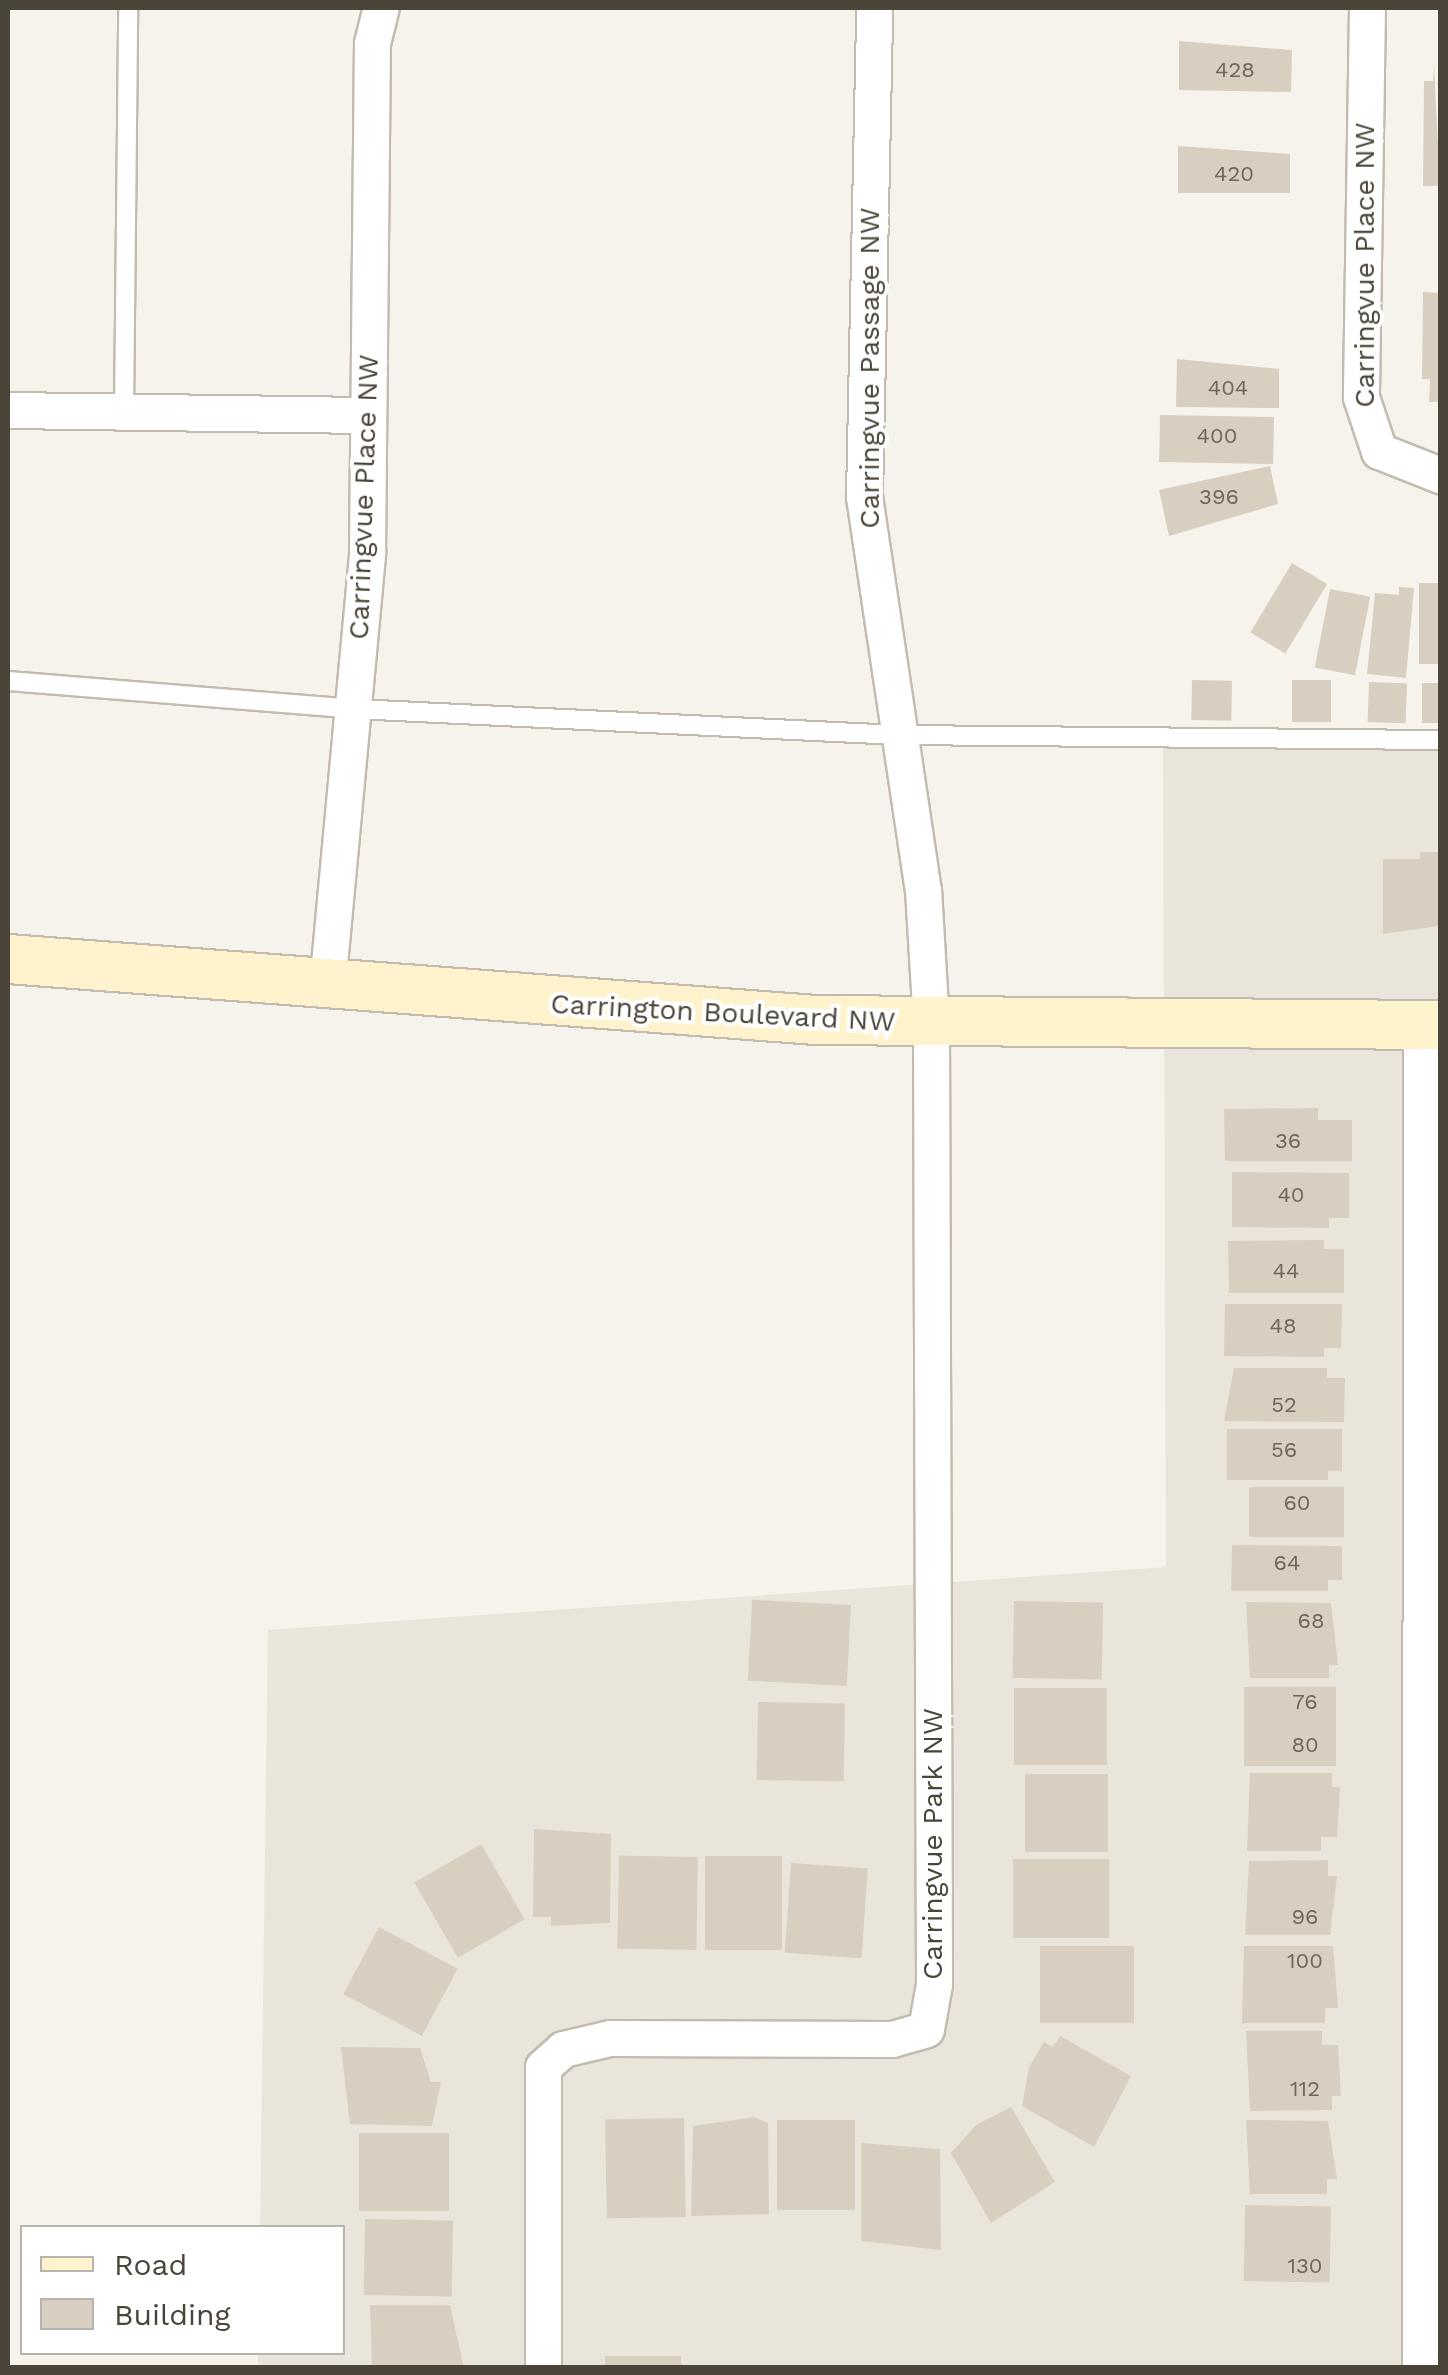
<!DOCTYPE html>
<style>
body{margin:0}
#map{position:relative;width:1448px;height:2375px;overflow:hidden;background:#f6f3ec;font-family:"Work Sans",sans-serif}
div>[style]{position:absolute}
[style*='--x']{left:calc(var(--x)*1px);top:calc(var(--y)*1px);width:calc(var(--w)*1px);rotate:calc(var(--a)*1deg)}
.residential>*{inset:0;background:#eae5da}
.building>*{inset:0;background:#d8cfc1;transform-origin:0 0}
.roads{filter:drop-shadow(2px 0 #c2bbae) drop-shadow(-2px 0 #c2bbae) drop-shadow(0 2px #c2bbae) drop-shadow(0 -2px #c2bbae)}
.lane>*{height:18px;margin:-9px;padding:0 9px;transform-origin:9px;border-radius:9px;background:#fff}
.street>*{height:35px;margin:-17.5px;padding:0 17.5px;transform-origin:17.5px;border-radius:17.5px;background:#fff}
.secondary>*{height:48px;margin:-24px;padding:0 24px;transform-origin:24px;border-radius:24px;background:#fff3cd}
span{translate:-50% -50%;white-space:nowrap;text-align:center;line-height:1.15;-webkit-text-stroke:8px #fff;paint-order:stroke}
.number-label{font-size:22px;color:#6e675b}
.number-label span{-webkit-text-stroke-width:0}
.street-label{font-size:28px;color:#4b4439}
.frame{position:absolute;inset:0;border:10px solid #4b4439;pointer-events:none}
.legend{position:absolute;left:20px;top:2225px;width:325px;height:130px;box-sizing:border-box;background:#fff;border:2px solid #b7b4b0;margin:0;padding:12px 18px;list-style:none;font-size:30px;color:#4b4439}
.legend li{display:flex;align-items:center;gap:20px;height:50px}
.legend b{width:50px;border:2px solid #b7b4b0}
</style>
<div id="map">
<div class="residential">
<div style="clip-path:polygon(1163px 742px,1440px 745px,1440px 2367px,258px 2367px,258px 2353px,342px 2352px,342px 2228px,260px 2227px,268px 1630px,1166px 1567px)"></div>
</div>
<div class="building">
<div style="clip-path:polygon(1179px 41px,1292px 50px,1291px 92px,1179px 90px)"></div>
<div style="clip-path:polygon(1434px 65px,1440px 186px,1423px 186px,1424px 81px,1433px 81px)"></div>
<div style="clip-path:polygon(1178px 146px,1290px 154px,1290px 193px,1178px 193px)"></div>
<div style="clip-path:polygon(1423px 292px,1440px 293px,1440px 402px,1429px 402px,1430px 379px,1422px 379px)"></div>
<div style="clip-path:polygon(1177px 359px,1279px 369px,1279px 408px,1176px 407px)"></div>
<div style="left:1160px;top:415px;width:114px;height:47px;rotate:1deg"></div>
<div style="clip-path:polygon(1270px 466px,1278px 504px,1169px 536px,1159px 490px)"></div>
<div style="left:1292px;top:563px;width:41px;height:81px;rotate:31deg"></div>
<div style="left:1419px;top:583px;width:21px;height:81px"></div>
<div style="clip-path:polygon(1399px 587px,1414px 588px,1406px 678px,1367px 674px,1375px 593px,1399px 595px)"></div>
<div style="left:1330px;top:589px;width:41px;height:80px;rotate:11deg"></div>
<div style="left:1192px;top:680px;width:40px;height:40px;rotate:1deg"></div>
<div style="left:1292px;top:680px;width:39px;height:42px"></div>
<div style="left:1369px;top:682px;width:38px;height:40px;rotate:2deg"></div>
<div style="left:1422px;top:683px;width:18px;height:40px"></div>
<div style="clip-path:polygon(1420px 852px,1440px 852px,1439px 926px,1383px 934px,1383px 859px,1420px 859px)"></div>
<div style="clip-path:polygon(1318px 1108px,1318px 1120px,1352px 1120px,1352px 1161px,1225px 1161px,1224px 1109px)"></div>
<div style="clip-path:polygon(1232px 1172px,1349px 1173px,1349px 1218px,1329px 1218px,1329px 1228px,1232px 1227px)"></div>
<div style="clip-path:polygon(1324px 1240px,1324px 1249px,1344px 1249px,1344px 1293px,1229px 1293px,1228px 1241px)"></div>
<div style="clip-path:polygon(1225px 1304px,1342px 1304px,1341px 1348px,1324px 1348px,1324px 1357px,1224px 1356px)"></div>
<div style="clip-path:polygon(1234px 1368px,1327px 1368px,1327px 1378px,1345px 1378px,1344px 1422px,1224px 1421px)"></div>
<div style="clip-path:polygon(1227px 1429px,1342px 1429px,1342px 1471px,1328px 1471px,1328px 1480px,1227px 1480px)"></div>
<div style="left:1249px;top:1487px;width:95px;height:50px"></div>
<div style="clip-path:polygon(1232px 1545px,1342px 1546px,1342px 1580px,1328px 1580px,1328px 1591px,1231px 1591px)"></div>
<div style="left:1014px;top:1601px;width:89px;height:77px;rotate:1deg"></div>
<div style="clip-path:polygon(1246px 1602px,1331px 1603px,1338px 1665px,1329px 1665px,1329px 1678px,1250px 1678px)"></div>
<div style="left:851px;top:1605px;width:81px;height:99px;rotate:93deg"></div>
<div style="left:1244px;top:1687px;width:92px;height:79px"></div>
<div style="left:1014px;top:1688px;width:93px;height:77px"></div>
<div style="left:758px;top:1702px;width:87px;height:78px;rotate:1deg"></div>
<div style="clip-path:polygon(1250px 1773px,1332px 1773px,1332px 1787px,1340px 1787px,1337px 1837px,1321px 1837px,1321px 1851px,1247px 1851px)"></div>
<div style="left:1025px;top:1774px;width:83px;height:78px"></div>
<div style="clip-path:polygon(534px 1829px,611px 1834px,610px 1923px,551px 1926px,551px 1917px,533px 1917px)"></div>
<div style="left:481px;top:1844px;width:87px;height:77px;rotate:60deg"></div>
<div style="left:782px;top:1856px;width:94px;height:77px;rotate:90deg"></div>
<div style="left:698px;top:1857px;width:93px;height:79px;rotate:91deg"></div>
<div style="left:1013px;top:1859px;width:96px;height:79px"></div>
<div style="clip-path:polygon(1328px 1860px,1328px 1876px,1337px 1876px,1330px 1935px,1245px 1935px,1249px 1861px)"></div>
<div style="left:791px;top:1863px;width:77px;height:90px;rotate:4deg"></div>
<div style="left:379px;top:1927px;width:89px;height:76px;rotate:28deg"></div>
<div style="left:1040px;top:1946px;width:94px;height:77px"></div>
<div style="clip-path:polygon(1244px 1946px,1333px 1946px,1338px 2008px,1325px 2008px,1325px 2023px,1242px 2023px)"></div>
<div style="clip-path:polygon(1246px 2031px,1322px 2031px,1322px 2045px,1338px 2045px,1341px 2096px,1332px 2096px,1332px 2110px,1250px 2111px)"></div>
<div style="clip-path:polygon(1060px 2036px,1131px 2076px,1094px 2147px,1022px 2106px,1029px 2067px,1044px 2042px,1053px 2047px)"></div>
<div style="clip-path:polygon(341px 2047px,420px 2048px,431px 2082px,441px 2082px,432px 2126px,350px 2124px)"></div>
<div style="clip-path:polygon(1011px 2107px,1055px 2182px,991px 2223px,951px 2153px,976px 2125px)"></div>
<div style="clip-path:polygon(754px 2117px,768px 2123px,769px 2214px,691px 2216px,693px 2126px)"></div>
<div style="left:684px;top:2118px;width:99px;height:79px;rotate:89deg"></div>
<div style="left:855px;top:2120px;width:90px;height:78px;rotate:90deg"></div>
<div style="clip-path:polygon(1246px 2120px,1328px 2121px,1337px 2179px,1327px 2179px,1327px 2194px,1250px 2194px)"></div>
<div style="left:359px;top:2133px;width:90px;height:78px"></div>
<div style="clip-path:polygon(861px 2143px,940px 2149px,941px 2250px,861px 2241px)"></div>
<div style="left:1245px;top:2205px;width:86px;height:76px;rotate:1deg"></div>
<div style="left:365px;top:2219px;width:88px;height:76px;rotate:1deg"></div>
<div style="clip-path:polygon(370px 2305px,450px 2305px,464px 2368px,372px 2368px)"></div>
<div style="left:681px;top:2356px;width:12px;height:76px;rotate:90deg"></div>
</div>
<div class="roads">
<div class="lane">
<div style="--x:124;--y:412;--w:404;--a:-89.4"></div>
<div style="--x:8;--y:681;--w:348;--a:4.6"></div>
<div style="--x:355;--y:709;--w:544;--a:2.74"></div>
<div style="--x:898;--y:735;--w:542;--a:0.53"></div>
</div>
<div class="street">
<div style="--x:1367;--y:8;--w:389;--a:90.9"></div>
<div style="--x:1361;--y:397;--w:57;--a:71.6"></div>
<div style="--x:1379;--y:451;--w:66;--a:21.5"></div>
<div style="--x:8;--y:410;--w:360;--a:0.8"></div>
<div style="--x:327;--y:986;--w:436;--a:-84.7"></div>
<div style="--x:367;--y:552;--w:509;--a:-89.44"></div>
<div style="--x:372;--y:43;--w:36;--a:-76"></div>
<div style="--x:543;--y:2368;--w:301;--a:-90"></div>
<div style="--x:543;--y:2067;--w:27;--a:-42"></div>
<div style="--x:563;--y:2049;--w:48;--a:-13.2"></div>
<div style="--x:610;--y:2038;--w:282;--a:0.2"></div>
<div style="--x:892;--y:2039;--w:35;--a:-16"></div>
<div style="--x:926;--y:2029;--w:46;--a:-79.9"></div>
<div style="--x:934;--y:1984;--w:960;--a:-90.18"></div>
<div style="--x:931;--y:1024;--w:133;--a:-93.4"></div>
<div style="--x:923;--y:891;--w:398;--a:-98.5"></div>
<div style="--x:864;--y:497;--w:489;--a:-88.8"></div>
<div style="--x:1420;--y:2368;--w:1343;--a:-89.96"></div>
</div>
<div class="secondary">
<div style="--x:8;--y:959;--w:809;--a:4.32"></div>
<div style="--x:815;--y:1020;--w:625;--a:0.46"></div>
</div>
</div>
<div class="number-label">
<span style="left:1235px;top:70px">428</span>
<span style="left:1234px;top:174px">420</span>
<span style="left:1228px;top:388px">404</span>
<span style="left:1217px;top:436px">400</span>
<span style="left:1219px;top:497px">396</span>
<span style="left:1288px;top:1141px">36</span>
<span style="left:1291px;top:1195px">40</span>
<span style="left:1286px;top:1271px">44</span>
<span style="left:1283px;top:1326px">48</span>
<span style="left:1284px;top:1405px">52</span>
<span style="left:1284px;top:1450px">56</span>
<span style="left:1297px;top:1503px">60</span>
<span style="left:1287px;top:1563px">64</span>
<span style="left:1311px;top:1621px">68</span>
<span style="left:1305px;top:1702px">76</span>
<span style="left:1305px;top:1745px">80</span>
<span style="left:1305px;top:1917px">96</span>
<span style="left:1305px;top:1961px">100</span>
<span style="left:1305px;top:2089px">112</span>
<span style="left:1305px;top:2266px">130</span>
</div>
<div class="street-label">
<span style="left:1365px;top:265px;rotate:-90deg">Carringvue Place NW</span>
<span style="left:870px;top:368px;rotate:-90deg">Carringvue Passage NW</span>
<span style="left:364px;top:497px;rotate:-88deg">Carringvue Place NW</span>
<span style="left:723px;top:1013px;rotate:3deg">Carrington Boulevard NW</span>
<span style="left:933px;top:1844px;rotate:-90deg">Carringvue Park NW</span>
</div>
<div class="frame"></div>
<ul class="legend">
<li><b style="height:12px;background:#fff3cd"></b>Road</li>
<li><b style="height:28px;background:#d8cfc1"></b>Building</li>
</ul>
</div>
